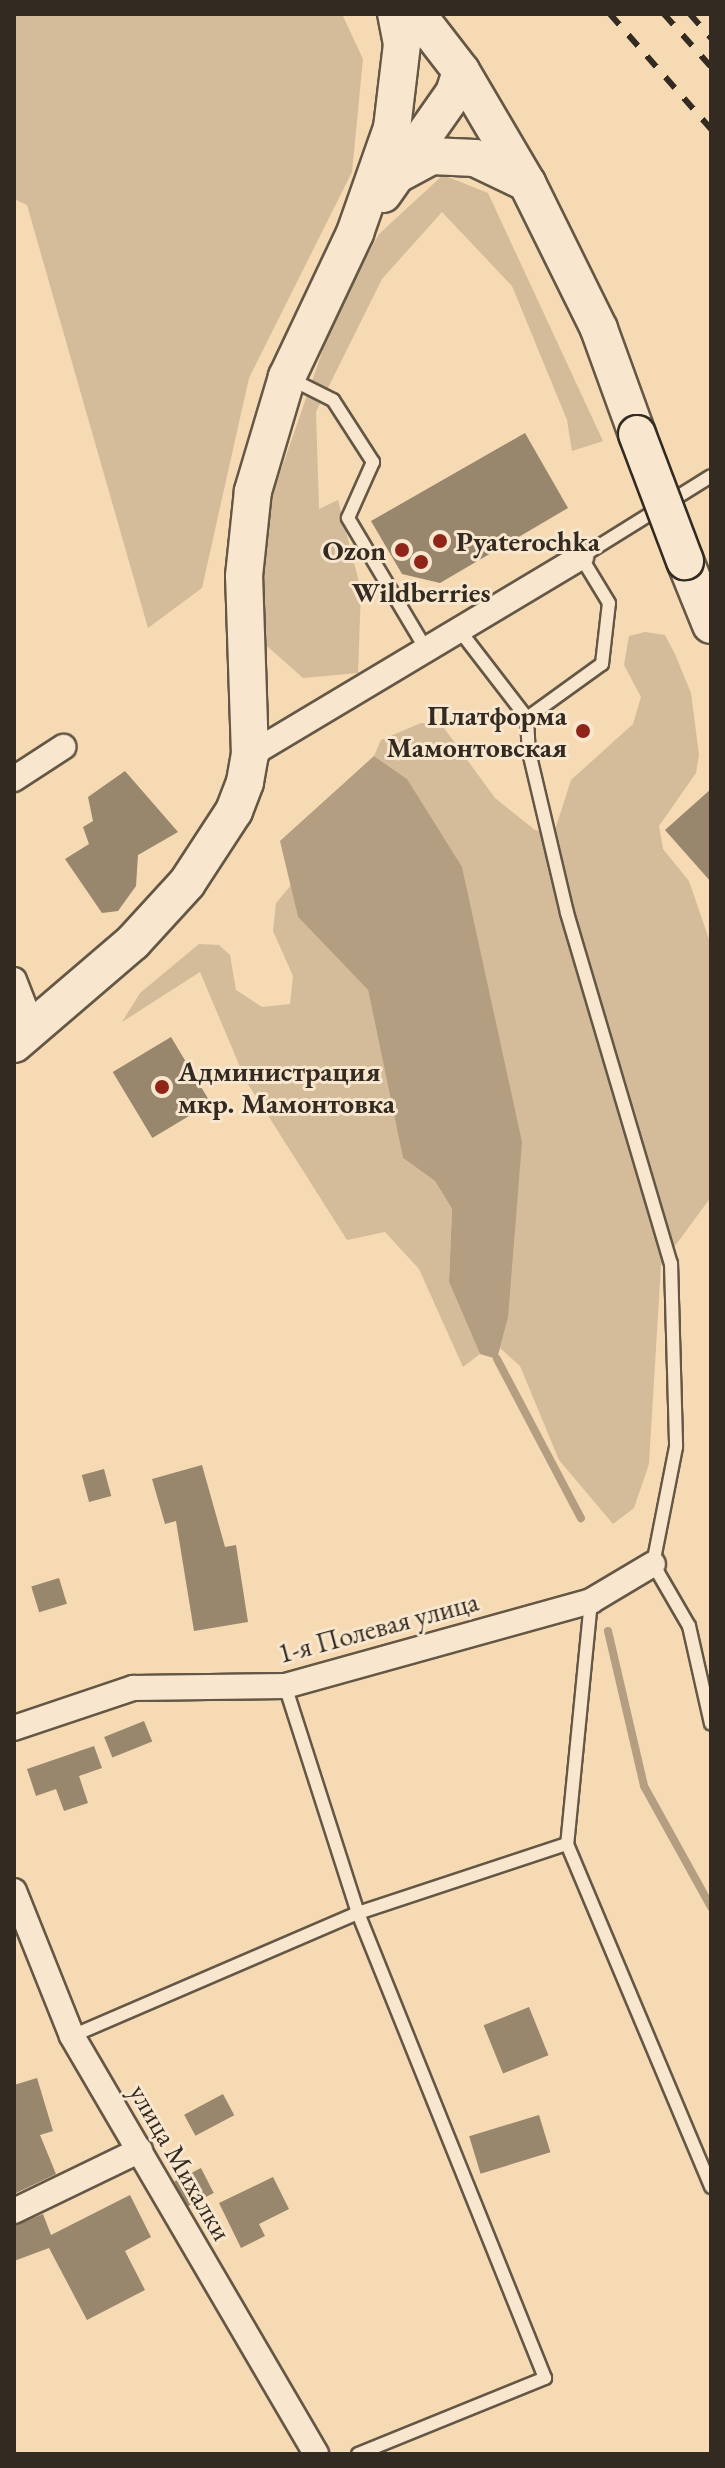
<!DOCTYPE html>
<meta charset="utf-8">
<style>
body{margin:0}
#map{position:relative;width:725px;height:2468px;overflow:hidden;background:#f5dab3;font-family:"EB Garamond",serif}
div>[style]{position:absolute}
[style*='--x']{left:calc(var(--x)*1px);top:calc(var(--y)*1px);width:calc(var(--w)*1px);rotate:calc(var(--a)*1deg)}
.green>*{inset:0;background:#d4bc9a}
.water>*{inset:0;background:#b39e81}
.stream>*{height:8px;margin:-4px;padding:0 4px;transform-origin:4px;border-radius:4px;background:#b39e81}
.building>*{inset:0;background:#98866d;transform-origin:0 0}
.roads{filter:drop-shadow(2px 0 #645746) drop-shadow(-2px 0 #645746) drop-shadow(0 2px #645746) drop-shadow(0 -2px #645746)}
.lane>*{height:12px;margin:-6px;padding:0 6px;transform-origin:6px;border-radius:6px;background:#f8e7ce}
.street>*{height:24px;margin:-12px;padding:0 12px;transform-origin:12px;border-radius:12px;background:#f8e7ce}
.secondary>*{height:36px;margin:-18px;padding:0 18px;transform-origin:18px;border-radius:18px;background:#f8e7ce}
.rail>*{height:6px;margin-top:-3px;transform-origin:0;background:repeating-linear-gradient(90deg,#332b21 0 14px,transparent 0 28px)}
.bridges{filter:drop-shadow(2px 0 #332b21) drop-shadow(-2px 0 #332b21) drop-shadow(0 2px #332b21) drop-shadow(0 -2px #332b21)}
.secondary-bridge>*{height:36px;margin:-18px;padding:0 18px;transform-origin:18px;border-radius:18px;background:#f8e7ce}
.dots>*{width:22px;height:22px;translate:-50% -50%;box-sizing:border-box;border:4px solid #f8e7ce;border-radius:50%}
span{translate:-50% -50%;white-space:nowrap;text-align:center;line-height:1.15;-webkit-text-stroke:6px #f8e7ce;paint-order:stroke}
.poi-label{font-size:28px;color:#332b21;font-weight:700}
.left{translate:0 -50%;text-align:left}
.right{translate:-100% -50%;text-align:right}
.street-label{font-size:28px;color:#332b21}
.frame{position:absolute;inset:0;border:16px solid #332b21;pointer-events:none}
</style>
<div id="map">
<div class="green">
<div style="clip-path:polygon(14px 14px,342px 14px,363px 59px,352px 172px,249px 378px,202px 588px,148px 628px,27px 205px,14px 199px)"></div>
<div style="clip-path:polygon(443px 175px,488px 193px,603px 441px,572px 451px,567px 420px,512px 286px,442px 212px,382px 279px,316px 412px,319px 509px,338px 500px,361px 590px,358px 673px,303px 678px,259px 639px,271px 499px,336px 312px,379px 234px)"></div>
<div style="clip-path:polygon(645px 632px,665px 635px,675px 654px,691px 693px,699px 755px,696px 773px,659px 826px,663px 849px,689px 881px,711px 945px,711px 1197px,661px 1265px,649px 1464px,634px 1508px,613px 1524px,559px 1460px,520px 1366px,500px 1348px,508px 1318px,407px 779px,374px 756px,381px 740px,421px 723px,441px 724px,495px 798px,535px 830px,554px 833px,571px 780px,633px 724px,641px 697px,624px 665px,629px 636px)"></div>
<div style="clip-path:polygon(291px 885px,298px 917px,368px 990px,403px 1158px,435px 1181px,452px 1209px,449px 1282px,480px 1354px,463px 1367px,419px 1269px,385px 1232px,347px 1240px,246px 1081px,200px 972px,122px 1022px,140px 993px,199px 944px,219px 945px,230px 955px,236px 990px,262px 1007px,290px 1004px,293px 976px,273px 931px,276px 903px)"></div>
</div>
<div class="water">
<div style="clip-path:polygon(374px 756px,407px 779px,462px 867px,522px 1142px,508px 1318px,497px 1359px,480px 1354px,449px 1282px,452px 1209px,435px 1181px,403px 1158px,368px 990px,298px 917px,280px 841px)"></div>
</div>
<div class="stream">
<div style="--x:497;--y:1359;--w:180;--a:62.2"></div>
<div style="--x:608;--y:1631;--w:159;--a:76.9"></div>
<div style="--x:644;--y:1786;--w:138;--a:61"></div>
</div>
<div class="building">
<div style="clip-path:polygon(525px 433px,568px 508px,440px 583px,402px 574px,371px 521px)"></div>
<div style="clip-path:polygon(125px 771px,178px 832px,138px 855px,136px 886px,118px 911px,102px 913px,65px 859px,89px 844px,83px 827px,93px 821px,88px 797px)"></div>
<div style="clip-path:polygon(711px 789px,711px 882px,665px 830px)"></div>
<div style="left:171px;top:1037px;width:77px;height:68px;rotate:59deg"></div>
<div style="clip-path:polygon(202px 1465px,225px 1547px,236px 1545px,248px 1622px,194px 1631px,176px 1521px,165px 1524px,152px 1479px)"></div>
<div style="left:104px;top:1469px;width:28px;height:23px;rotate:75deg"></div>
<div style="left:59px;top:1578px;width:27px;height:29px;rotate:73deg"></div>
<div style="left:144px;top:1721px;width:22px;height:43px;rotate:68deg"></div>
<div style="clip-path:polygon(94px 1746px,102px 1768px,79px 1776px,88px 1803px,64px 1811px,56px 1789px,36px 1796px,27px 1769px)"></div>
<div style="left:529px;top:2007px;width:52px;height:49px;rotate:68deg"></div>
<div style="clip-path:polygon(37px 2078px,53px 2131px,40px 2135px,56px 2174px,14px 2194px,14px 2085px)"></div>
<div style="left:223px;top:2094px;width:24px;height:44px;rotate:62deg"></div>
<div style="left:539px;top:2115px;width:39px;height:73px;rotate:73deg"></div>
<div style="left:201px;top:2168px;width:28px;height:30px;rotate:63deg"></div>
<div style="clip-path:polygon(273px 2177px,289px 2209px,259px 2224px,265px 2236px,241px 2248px,219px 2203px)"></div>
<div style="clip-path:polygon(130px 2195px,151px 2237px,125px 2251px,145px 2290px,87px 2320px,49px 2248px,14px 2261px,14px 2226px,43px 2214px,51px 2235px)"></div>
</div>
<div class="roads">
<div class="lane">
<div style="--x:291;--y:379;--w:47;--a:26.6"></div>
<div style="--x:333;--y:400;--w:74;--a:57.2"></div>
<div style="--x:373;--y:462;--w:61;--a:114.1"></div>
<div style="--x:348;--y:518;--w:155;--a:59.3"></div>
<div style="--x:460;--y:631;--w:110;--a:52.4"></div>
<div style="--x:527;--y:718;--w:92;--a:-35.8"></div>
<div style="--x:602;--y:664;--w:61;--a:-83.5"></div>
<div style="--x:609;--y:603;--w:54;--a:-121.3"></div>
<div style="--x:581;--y:557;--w:153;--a:-31.9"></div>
<div style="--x:527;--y:718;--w:34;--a:87"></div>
<div style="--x:529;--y:752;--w:165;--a:76.7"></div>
<div style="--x:567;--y:913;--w:365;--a:73.5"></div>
<div style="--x:671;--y:1263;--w:184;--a:88.4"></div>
<div style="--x:676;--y:1447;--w:119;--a:101.1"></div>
<div style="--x:653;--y:1564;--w:72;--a:59.9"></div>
<div style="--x:689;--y:1626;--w:100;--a:77.3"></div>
<div style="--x:591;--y:1601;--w:244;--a:95.6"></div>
<div style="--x:567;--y:1844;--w:372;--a:67.2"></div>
<div style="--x:72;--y:2036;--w:311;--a:-23.3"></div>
<div style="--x:358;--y:1913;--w:238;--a:-107.8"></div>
<div style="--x:358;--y:2454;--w:202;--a:-22.1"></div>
<div style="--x:545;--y:2378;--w:501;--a:-111.91"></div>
<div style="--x:358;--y:1913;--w:220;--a:-18.3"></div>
</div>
<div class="street">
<div style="--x:250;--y:755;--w:386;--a:-30.9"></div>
<div style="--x:14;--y:779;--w:59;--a:-33.1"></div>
<div style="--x:14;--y:980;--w:53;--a:68.8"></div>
<div style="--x:14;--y:1728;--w:126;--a:-18.6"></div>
<div style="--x:133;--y:1688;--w:152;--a:-0.8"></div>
<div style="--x:285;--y:1686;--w:318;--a:-15.5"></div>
<div style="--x:591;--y:1601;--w:72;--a:-30.8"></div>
<div style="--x:14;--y:1891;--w:156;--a:68.2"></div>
<div style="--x:72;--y:2036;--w:484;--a:59.7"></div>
<div style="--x:14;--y:2211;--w:140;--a:-25.8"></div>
</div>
<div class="secondary">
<div style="--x:417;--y:14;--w:72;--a:52.3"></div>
<div style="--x:461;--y:71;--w:130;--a:59.5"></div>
<div style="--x:527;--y:183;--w:163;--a:63.7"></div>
<div style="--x:599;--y:329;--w:112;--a:70.1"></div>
<div style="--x:396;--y:175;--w:40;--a:-28"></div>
<div style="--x:431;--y:156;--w:44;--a:2.6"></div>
<div style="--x:475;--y:158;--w:58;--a:25.7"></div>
<div style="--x:383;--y:194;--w:123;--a:-54.9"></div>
<div style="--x:454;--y:93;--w:23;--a:-72"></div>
<div style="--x:685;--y:561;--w:69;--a:67.9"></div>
<div style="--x:14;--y:1044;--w:157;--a:-40.6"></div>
<div style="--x:133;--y:942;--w:80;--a:-47.5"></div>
<div style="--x:187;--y:883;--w:86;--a:-56.9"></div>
<div style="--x:234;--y:811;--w:31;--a:-69"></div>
<div style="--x:245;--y:782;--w:27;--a:-80"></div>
<div style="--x:250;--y:755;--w:179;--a:-91.9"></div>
<div style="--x:244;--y:576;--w:85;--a:-84"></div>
<div style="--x:253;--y:491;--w:119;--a:-73.4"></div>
<div style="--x:287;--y:377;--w:159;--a:-64.7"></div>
<div style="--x:355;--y:233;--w:111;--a:-70.6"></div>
<div style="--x:392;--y:128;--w:85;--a:-83.2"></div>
<div style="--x:402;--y:44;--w:31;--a:-101"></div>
</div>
</div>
<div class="rail">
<div style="--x:610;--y:14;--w:153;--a:48.7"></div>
<div style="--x:664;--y:14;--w:71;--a:48.4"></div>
<div style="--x:690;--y:14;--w:32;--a:49"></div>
</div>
<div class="bridges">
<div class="secondary-bridge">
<div style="--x:637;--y:434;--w:136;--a:69.3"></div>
</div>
</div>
<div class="dots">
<div style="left:440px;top:541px;background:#8f2418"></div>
<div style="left:402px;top:550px;background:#8f2418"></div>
<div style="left:421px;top:562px;background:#8f2418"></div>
<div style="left:583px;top:731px;background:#8f2418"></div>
<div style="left:162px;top:1087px;background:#8f2418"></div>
</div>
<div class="poi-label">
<span class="left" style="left:456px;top:541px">Pyaterochka</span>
<span class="right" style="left:386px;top:550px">Ozon</span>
<span style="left:421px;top:592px">Wildberries</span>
<span class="right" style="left:567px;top:731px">Платформа<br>Мамонтовская</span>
<span class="left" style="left:178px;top:1087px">Администрация<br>мкр. Мамонтовка</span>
</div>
<div class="street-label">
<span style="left:378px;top:1627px;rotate:-15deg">1-я Полевая улица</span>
<span style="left:181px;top:2162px;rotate:60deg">улица Михалки</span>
</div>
<div class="frame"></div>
</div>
